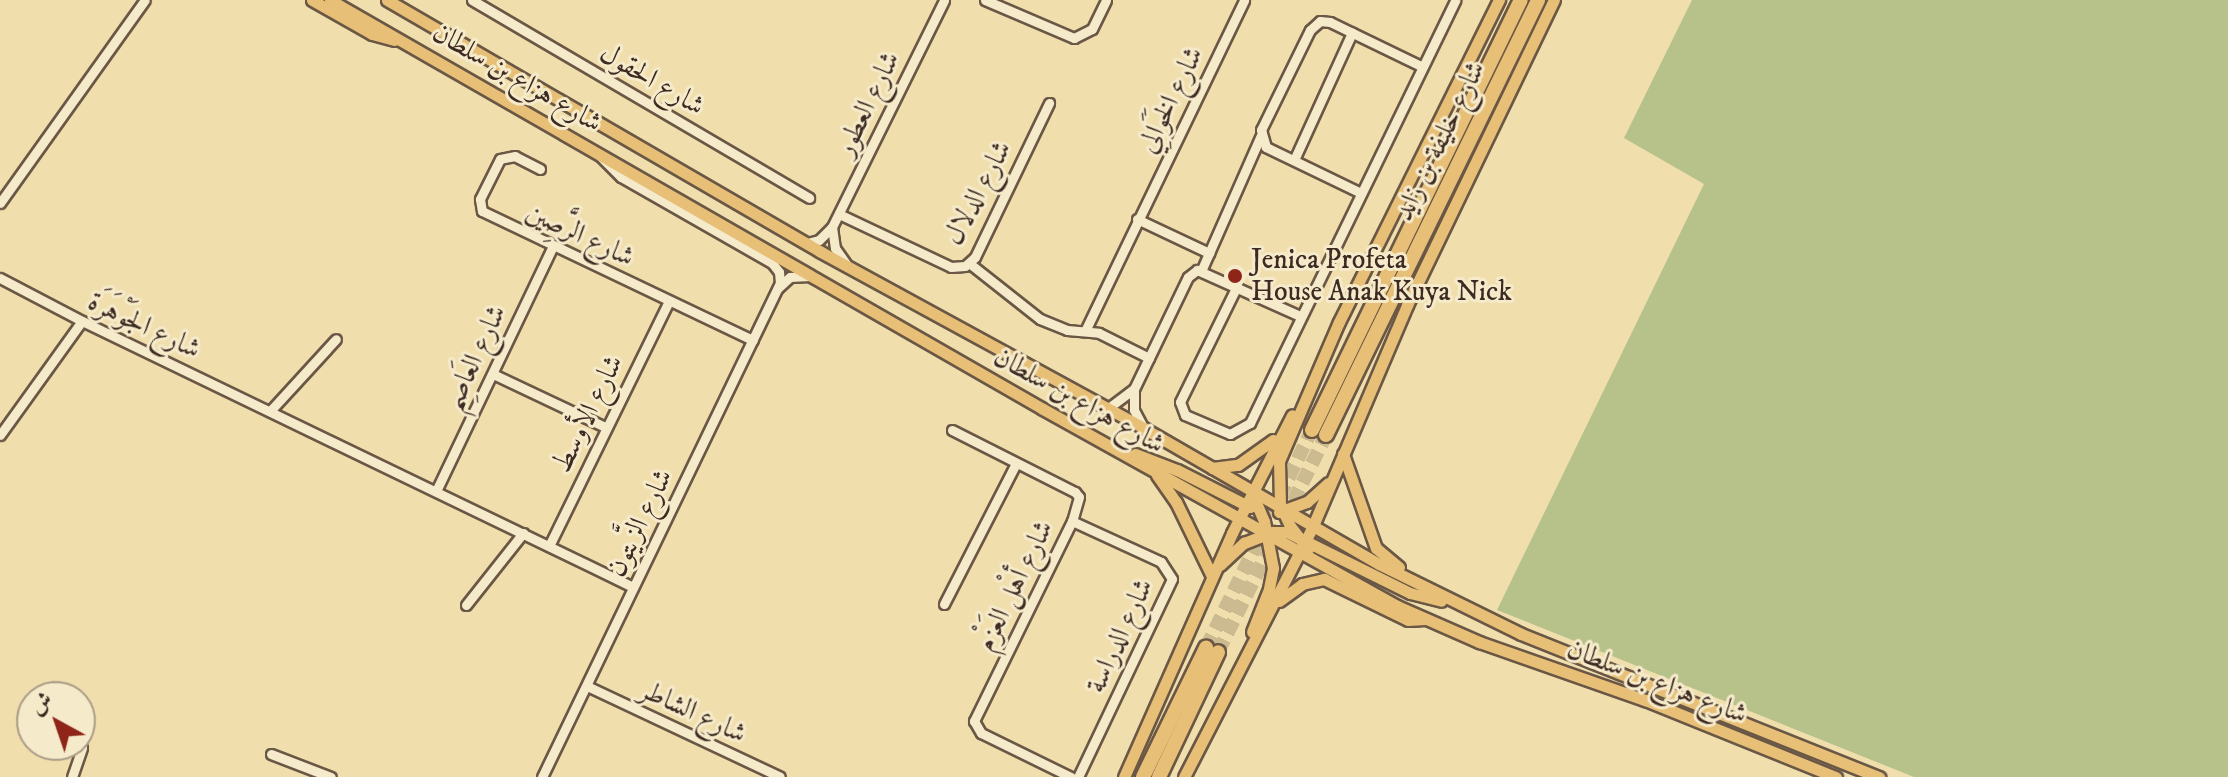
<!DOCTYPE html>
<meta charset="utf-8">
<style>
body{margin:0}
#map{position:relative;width:2228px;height:777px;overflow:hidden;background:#f0dead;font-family:"IM FELL DW Pica",Amiri,serif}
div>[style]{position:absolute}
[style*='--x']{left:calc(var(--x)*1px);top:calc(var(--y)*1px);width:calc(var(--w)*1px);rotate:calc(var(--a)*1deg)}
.green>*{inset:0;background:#b7c28b}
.highway-tunnel>*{height:14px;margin-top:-7px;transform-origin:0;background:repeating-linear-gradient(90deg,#ccba91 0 14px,transparent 0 21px)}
.roads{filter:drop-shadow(2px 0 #6a5745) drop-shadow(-2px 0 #6a5745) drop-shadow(0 2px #6a5745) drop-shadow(0 -2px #6a5745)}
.minor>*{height:9px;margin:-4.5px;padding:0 4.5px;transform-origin:4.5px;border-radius:4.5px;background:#f5eaca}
.major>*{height:11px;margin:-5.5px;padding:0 5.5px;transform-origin:5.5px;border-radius:5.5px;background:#e8bf76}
.highway>*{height:14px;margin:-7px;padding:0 7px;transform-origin:7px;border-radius:7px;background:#e8bf76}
.dots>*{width:22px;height:22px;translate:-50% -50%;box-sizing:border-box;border:4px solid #f5eaca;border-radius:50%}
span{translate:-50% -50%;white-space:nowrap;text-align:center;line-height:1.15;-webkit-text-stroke:6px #f5eaca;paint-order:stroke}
.street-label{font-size:28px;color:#3d2a22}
.poi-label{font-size:28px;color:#3d2a22}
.left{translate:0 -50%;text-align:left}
.north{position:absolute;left:16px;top:681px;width:80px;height:80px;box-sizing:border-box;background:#f5eaca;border:2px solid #ab9d87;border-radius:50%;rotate:320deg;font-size:22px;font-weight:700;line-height:32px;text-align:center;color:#3d2a22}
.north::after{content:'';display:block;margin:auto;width:28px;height:36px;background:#8f2418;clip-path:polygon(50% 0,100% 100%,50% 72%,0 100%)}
</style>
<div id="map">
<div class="green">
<div style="clip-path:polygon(1692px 0,2228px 0,2228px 777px,1914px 777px,1497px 610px,1704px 184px,1624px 138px)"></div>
</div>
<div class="highway-tunnel">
<div style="--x:1206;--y:648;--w:242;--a:-64.1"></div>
<div style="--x:1218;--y:652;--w:242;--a:-63.5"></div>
</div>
<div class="roads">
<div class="minor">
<div style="--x:472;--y:0;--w:391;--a:30.4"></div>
<div style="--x:985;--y:0;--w:97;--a:23.1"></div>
<div style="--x:1074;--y:38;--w:20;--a:-27"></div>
<div style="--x:1092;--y:29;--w:32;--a:-64"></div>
<div style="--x:1294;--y:160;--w:140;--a:-65.5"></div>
<div style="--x:540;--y:169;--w:28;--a:-153"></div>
<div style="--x:515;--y:156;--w:15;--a:169"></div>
<div style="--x:500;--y:159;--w:45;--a:116.6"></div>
<div style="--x:480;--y:199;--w:12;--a:81"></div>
<div style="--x:482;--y:211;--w:300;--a:25.5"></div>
<div style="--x:1361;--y:193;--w:106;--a:-154.2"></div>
<div style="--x:1266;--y:147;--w:18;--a:-106"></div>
<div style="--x:1261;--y:130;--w:111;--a:-63.9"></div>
<div style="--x:1310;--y:30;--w:13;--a:-42"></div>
<div style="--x:1320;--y:21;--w:10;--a:6"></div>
<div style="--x:1330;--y:22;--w:101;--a:25.8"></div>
<div style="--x:0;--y:203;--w:249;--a:-54.5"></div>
<div style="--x:839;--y:214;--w:124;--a:25.3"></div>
<div style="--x:951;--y:267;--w:14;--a:-4"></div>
<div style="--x:965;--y:266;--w:13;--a:-42"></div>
<div style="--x:975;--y:257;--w:171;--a:-64.3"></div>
<div style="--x:1137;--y:219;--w:80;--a:25.3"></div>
<div style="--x:832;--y:227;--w:21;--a:82"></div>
<div style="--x:835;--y:248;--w:19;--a:55"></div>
<div style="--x:807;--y:243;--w:12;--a:-14"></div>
<div style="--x:819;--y:240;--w:18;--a:-45"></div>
<div style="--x:832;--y:227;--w:253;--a:-63.7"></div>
<div style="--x:969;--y:263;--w:90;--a:38.3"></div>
<div style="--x:1040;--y:319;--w:29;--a:22"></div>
<div style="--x:1067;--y:330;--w:32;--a:5"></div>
<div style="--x:1099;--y:333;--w:56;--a:26.6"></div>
<div style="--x:1202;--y:269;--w:146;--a:-66.2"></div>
<div style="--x:0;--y:278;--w:93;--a:27.7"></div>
<div style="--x:82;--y:321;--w:612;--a:25.77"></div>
<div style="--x:1237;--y:286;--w:129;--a:116.2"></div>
<div style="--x:1180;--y:402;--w:14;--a:69"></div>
<div style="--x:1185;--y:415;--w:49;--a:22.9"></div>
<div style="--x:1230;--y:434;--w:23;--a:-29"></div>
<div style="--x:1250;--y:423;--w:470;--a:-64.1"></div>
<div style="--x:778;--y:288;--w:16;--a:-43"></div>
<div style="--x:790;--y:277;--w:20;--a:-3"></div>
<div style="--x:1085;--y:331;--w:367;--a:-64.3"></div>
<div style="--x:493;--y:374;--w:124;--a:25.3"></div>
<div style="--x:1134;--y:392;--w:18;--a:90"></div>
<div style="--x:1134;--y:410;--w:19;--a:62"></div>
<div style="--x:1107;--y:409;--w:34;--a:-37"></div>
<div style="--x:1134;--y:389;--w:124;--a:-64.3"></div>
<div style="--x:1188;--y:277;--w:11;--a:-38"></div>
<div style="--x:1197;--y:270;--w:113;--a:24.1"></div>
<div style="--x:271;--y:410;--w:96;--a:-47.5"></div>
<div style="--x:952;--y:430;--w:138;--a:26.8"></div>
<div style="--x:1075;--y:492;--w:6;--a:51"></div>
<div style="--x:1079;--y:497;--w:25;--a:106"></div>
<div style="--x:1072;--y:521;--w:223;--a:116.1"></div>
<div style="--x:974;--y:721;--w:14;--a:60"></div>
<div style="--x:981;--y:733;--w:100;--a:26.1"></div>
<div style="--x:0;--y:435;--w:140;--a:-54.3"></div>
<div style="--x:437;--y:489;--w:269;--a:-64.5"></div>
<div style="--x:1072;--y:521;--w:98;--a:24.7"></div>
<div style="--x:1161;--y:562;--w:20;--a:57"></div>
<div style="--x:1172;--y:579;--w:219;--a:115.4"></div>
<div style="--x:549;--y:546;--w:273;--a:-63.9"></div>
<div style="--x:944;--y:604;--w:158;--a:-62.9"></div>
<div style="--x:466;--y:605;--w:92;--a:-51.6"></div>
<div style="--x:587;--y:686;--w:213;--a:25.2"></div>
<div style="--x:271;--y:754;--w:64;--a:21"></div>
<div style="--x:72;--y:777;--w:31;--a:-71"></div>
<div style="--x:542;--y:777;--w:548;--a:-64.28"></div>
<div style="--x:780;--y:283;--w:11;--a:-95"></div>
<div style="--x:779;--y:272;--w:11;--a:-128"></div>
<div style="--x:772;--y:263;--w:174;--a:-150.3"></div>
<div style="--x:621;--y:177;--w:31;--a:-135"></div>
</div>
<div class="major">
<div style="--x:312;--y:0;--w:69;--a:29.5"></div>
<div style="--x:372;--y:34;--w:23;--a:15"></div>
<div style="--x:330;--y:0;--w:822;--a:29.84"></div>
<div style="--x:1043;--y:409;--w:405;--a:29.1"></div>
<div style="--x:1397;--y:606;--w:90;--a:23.7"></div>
<div style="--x:1479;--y:642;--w:176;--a:19.3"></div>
<div style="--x:1645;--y:700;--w:206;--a:22"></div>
<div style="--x:387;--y:0;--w:502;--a:30.14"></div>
<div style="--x:821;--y:252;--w:369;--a:28.6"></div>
<div style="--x:1145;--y:429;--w:270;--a:30"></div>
<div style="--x:1379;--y:564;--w:158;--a:26.2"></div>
<div style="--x:1521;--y:634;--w:386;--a:21.8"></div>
<div style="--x:1135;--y:454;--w:45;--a:20.9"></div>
<div style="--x:1177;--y:470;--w:82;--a:26.9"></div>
<div style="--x:1343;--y:454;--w:100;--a:70.7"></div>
<div style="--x:1376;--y:548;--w:30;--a:40"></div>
<div style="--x:1212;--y:468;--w:26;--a:-7"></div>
<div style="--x:1238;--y:465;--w:43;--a:-35.5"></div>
<div style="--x:1157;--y:475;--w:33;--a:55"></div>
<div style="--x:1176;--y:502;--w:82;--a:64.1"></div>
<div style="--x:1252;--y:493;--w:30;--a:67"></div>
<div style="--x:1264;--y:521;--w:48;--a:79.2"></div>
<div style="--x:1273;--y:568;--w:21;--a:101"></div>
<div style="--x:1269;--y:589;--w:46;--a:111.6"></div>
<div style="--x:1279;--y:512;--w:30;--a:-20"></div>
<div style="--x:1307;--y:502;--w:28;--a:-42"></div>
<div style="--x:1308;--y:549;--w:29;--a:-128"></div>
<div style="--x:1290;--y:526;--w:23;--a:-115"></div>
<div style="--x:1280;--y:505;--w:44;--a:-91.3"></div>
<div style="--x:1279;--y:461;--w:151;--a:-66.7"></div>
<div style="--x:1339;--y:322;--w:360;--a:-63.6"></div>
<div style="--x:1220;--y:565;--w:33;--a:-43"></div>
<div style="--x:1244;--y:543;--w:31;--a:-21"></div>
<div style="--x:1273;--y:532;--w:14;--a:0"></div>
<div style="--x:1287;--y:532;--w:137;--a:26.4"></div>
<div style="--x:1410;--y:593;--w:32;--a:14"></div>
<div style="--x:1279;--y:601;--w:29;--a:-36"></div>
<div style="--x:1302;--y:584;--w:23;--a:-13"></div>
<div style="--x:1324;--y:579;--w:93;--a:26"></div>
<div style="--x:1408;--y:620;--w:17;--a:-3"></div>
<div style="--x:1124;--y:777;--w:267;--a:-66.1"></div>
<div style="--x:1232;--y:533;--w:132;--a:-63"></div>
<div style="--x:1184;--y:777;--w:280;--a:-62.8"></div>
<div style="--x:1312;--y:528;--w:242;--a:-66.9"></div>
<div style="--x:1407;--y:305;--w:339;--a:-64.3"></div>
</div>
<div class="highway">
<div style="--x:1312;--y:430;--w:478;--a:-64.1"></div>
<div style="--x:1326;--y:435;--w:484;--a:-64"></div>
<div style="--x:1143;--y:777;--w:144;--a:-64"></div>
<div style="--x:1159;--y:777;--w:138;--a:-64.7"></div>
</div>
</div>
<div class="dots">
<div style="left:1235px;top:276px;background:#8f2418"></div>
</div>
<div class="street-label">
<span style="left:517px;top:78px;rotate:30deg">شارع هزاع بن سلطان</span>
<span style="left:652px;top:80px;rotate:30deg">شارع الحقول</span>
<span style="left:1171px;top:100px;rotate:-64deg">شارع الخَوَالِي</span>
<span style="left:868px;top:104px;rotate:-64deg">شارع العطور</span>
<span style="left:1440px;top:141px;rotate:-64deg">شارع خليفة بن زايد</span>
<span style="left:978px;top:193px;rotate:-62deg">شارع الدلال</span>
<span style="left:580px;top:235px;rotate:25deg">شارع الرَّصِين</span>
<span style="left:144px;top:326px;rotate:25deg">شارع الجَوْهَرَة</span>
<span style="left:475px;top:358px;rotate:-65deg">شارع العَاصِم</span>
<span style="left:1079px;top:401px;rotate:29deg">شارع هزاع بن سلطان</span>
<span style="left:588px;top:414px;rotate:-64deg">شارع الأوسط</span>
<span style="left:640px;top:523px;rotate:-64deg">شارع الزَّيتون</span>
<span style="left:1015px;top:586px;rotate:-64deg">شارع أهْل العَزْم</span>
<span style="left:1120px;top:636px;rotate:-65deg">شارع الدراسة</span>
<span style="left:1657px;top:682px;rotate:21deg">شارع هزاع بن سلطان</span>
<span style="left:693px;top:712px;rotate:25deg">شارع الشاطر</span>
</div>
<div class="poi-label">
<span class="left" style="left:1251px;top:276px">Jenica Profeta<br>House Anak Kuya Nick</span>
</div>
<div class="north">ش</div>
</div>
